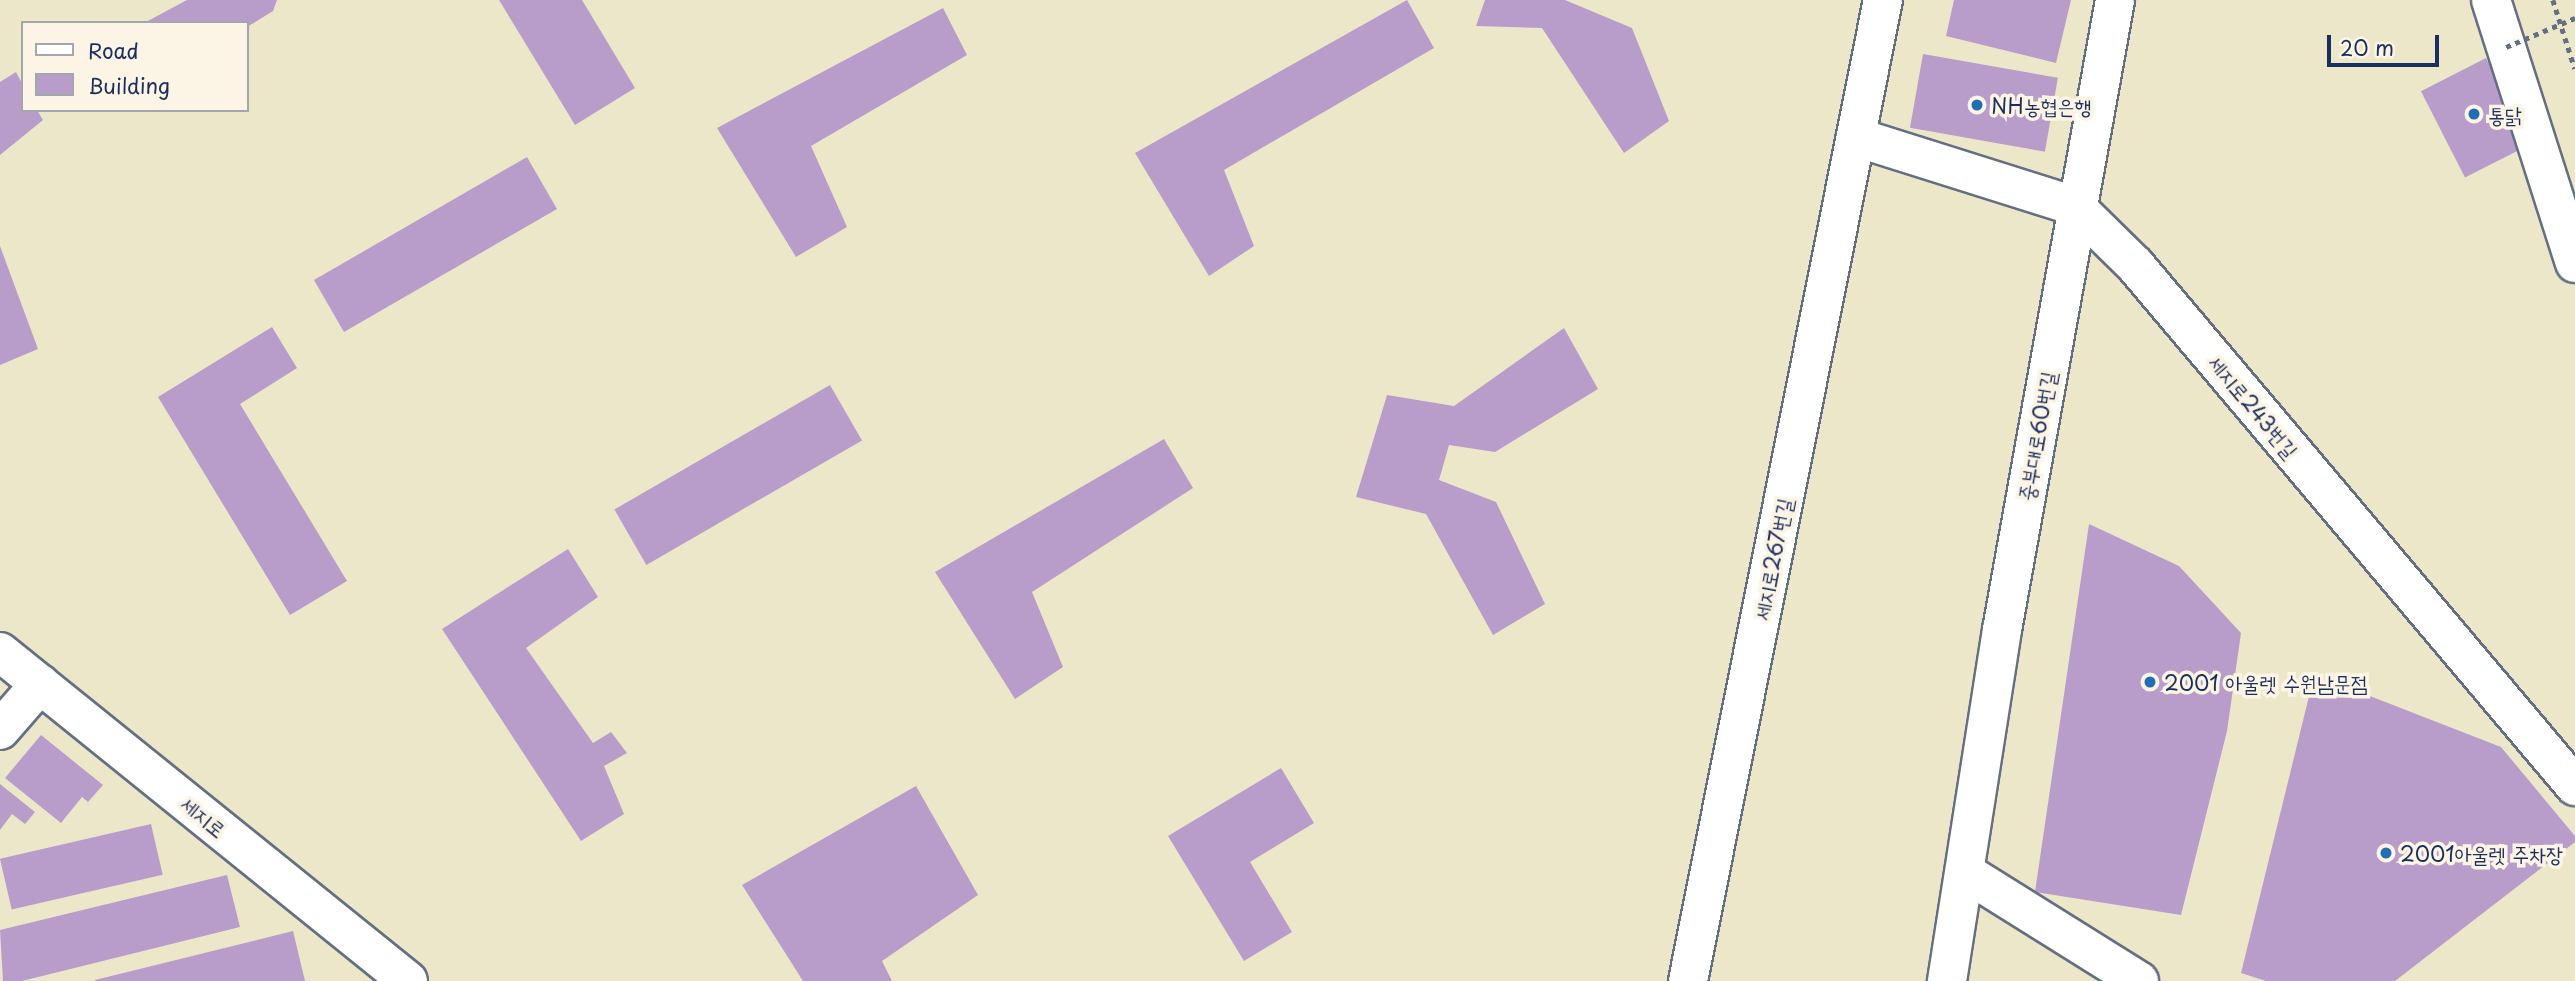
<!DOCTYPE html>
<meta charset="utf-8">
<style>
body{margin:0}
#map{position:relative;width:2575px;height:981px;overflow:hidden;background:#ede7ca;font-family:"Playpen Sans","Poor Story",sans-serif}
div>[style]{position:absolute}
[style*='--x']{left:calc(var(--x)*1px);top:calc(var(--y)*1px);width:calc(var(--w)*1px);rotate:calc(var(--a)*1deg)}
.building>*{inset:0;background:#b89dcb;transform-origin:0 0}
.path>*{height:4.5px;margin-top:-2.25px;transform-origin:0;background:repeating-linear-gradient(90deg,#646f84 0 5px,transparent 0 10px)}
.roads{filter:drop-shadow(2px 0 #646f84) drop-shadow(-2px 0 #646f84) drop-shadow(0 2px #646f84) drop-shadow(0 -2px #646f84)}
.minor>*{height:38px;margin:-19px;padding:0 19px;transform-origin:19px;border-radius:19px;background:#fff}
.path-bridge>*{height:4.5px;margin-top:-2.25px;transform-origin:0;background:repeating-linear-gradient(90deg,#646f84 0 5px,transparent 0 10px)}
.dots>*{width:19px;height:19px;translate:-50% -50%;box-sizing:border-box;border:4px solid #fcf5e5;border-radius:50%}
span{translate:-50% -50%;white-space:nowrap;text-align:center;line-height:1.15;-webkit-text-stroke:7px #fcf5e5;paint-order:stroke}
.poi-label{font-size:21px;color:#1b2f5e}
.left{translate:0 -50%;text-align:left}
.street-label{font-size:21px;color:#1b2f5e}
.legend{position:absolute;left:21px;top:21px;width:228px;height:91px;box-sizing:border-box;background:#fcf5e5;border:2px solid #a2a6af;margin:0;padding:9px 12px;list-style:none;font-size:21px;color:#1b2f5e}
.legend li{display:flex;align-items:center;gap:14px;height:35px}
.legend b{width:35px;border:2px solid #a2a6af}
.scale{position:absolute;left:2327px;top:35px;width:112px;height:32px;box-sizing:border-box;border:4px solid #1b2f5e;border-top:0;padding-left:9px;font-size:21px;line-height:24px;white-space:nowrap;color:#1b2f5e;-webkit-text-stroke:5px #fcf5e5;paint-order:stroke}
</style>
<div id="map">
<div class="building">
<div style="clip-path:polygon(187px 0,277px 0,273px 11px,247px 27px,247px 23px,144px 23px)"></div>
<div style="clip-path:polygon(499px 0,582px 0,635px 88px,575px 125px)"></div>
<div style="clip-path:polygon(1407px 0,1434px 48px,1224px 170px,1254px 246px,1209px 276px,1135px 153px)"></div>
<div style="clip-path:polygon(1485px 0,1565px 0,1632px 28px,1669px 121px,1624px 153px,1542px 28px,1476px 26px)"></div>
<div style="clip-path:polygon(1954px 0,2071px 0,2056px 63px,1946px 36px)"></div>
<div style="clip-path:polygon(943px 8px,967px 55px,811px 146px,847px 227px,796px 257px,717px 128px)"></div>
<div style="left:1923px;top:54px;width:137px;height:75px;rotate:10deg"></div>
<div style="left:2486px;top:58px;width:97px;height:73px;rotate:63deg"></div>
<div style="clip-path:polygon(16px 72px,23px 85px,23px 110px,37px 110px,43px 120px,0 155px,0 82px)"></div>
<div style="left:527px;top:157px;width:60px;height:246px;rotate:60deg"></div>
<div style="clip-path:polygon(0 246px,38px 349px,0 365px)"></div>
<div style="clip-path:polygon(272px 327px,297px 368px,240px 404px,347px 581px,290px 615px,158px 397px)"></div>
<div style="clip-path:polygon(1564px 328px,1598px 389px,1495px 452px,1449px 445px,1439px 480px,1496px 502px,1545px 604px,1493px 635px,1426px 514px,1356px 497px,1387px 395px,1454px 406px)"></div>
<div style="left:830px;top:385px;width:64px;height:249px;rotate:60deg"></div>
<div style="clip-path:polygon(1164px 439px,1193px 488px,1032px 592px,1063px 667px,1015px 699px,935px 572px)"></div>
<div style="clip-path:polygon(2089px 524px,2179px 566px,2241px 633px,2227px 731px,2181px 915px,2035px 892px)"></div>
<div style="clip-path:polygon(568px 549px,598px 597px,526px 648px,593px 743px,611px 732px,627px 753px,604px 766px,624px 814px,581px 841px,442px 629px)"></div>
<div style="clip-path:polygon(2313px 680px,2339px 684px,2501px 747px,2575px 836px,2575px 842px,2395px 981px,2266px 981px,2241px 973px)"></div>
<div style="clip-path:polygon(41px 735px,103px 785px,88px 802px,82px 797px,61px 823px,5px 778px)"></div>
<div style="clip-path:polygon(1281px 768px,1314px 823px,1250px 862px,1292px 932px,1244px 961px,1168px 836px)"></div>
<div style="clip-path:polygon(0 784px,35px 812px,25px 824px,12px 814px,0 830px)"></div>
<div style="clip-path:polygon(916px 786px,978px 895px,882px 961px,892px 981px,803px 981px,742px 885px)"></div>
<div style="left:151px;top:824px;width:52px;height:155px;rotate:77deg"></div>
<div style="clip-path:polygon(227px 875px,240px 927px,22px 981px,3px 981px,0 930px)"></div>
<div style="clip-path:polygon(293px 931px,305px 981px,95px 981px,95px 980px)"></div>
</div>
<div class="path">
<div style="--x:2553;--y:0;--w:72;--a:72.3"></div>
</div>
<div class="roads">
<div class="minor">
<div style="--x:2491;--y:0;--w:276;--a:72.3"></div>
<div style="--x:1856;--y:137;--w:230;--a:17.5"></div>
<div style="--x:2075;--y:206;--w:84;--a:44.5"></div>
<div style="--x:2135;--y:265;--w:682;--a:49.82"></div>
<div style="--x:0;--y:652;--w:524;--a:38.88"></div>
<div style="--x:0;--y:730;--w:61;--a:-49"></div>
<div style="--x:1966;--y:873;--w:204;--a:32"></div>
<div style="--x:1688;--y:981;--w:1000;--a:-78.76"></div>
<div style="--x:1947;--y:981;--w:355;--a:-81.1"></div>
<div style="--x:2002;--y:630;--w:640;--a:-79.83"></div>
</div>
</div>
<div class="path-bridge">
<div style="--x:2506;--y:47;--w:75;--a:-22.8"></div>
</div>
<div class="dots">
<div style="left:1977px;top:105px;background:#1f6fb2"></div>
<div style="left:2474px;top:114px;background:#1f6fb2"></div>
<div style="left:2150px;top:682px;background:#1f6fb2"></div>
<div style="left:2386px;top:853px;background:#1f6fb2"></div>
</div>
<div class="poi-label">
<span class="left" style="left:1991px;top:105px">NH농협은행</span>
<span class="left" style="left:2488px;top:114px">통닭</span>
<span class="left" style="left:2164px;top:682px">2001 아울렛 수원남문점</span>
<span class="left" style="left:2400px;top:853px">2001아울렛 주차장</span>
</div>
<div class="street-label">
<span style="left:2254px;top:406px;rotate:50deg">세지로243번길</span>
<span style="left:2036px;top:436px;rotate:-80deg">중부대로60번길</span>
<span style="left:1772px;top:559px;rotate:-79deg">세지로267번길</span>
<span style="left:204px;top:816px;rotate:39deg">세지로</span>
</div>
<ul class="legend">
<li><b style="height:9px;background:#fff"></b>Road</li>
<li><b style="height:19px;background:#b89dcb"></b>Building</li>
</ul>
<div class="scale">20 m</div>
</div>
